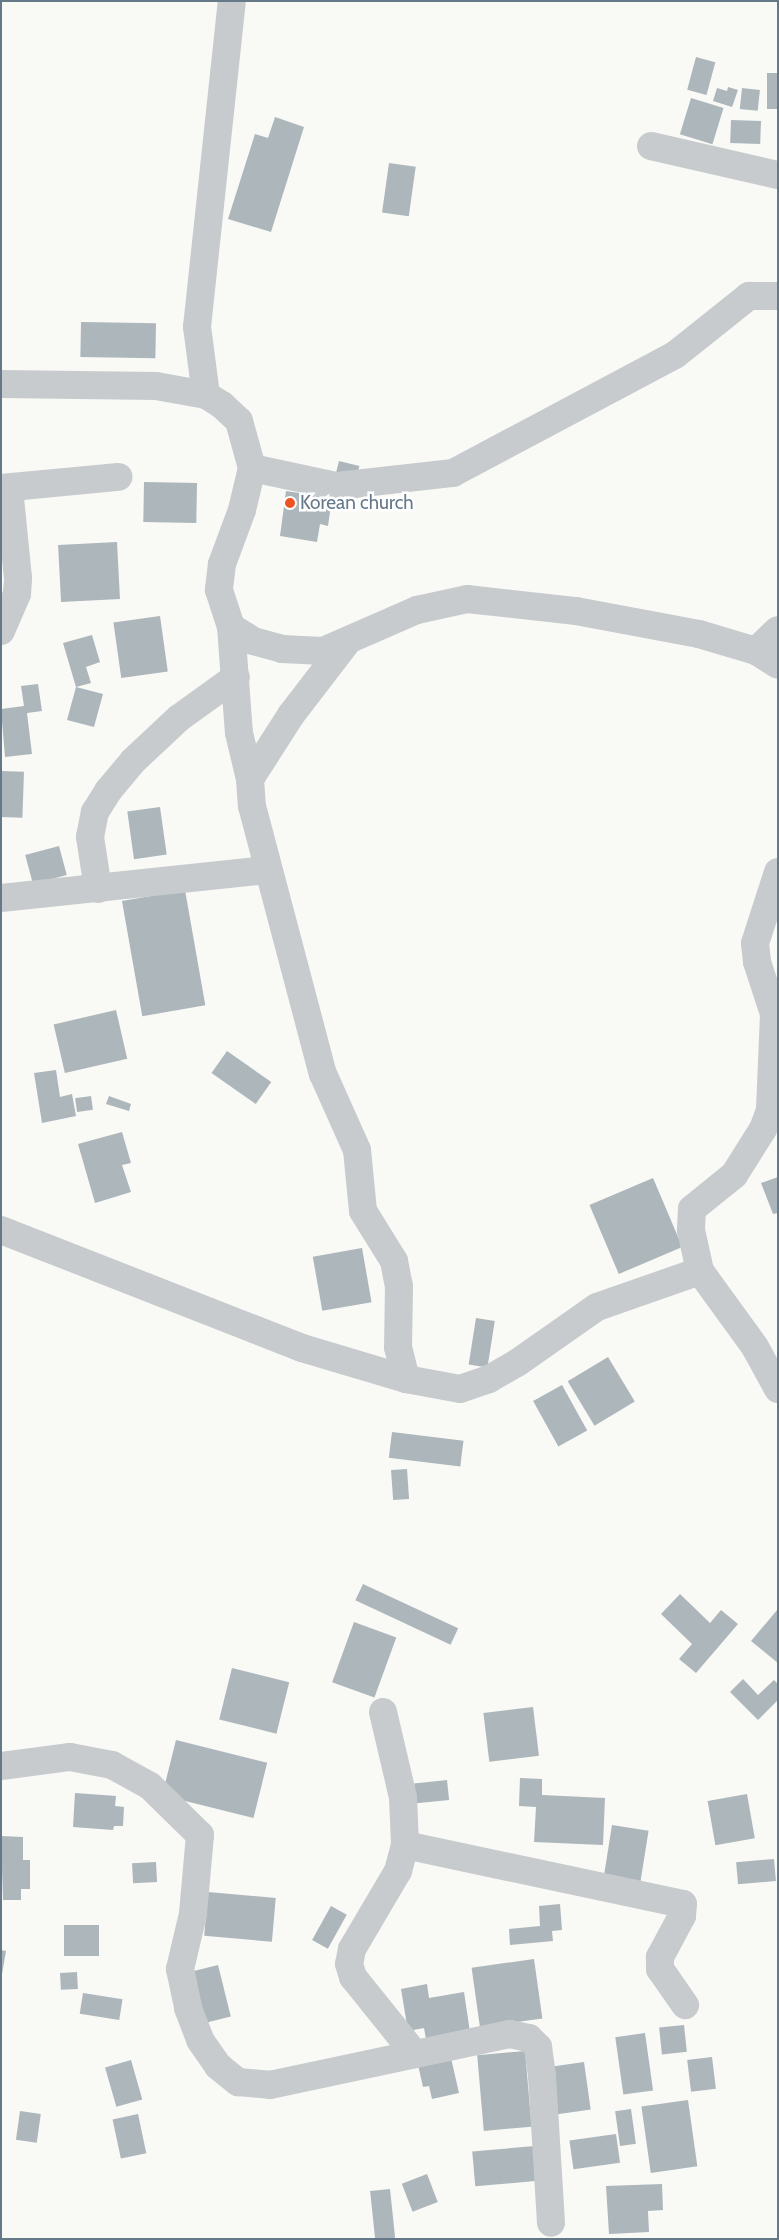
<!DOCTYPE html>
<style>
body{margin:0}
#map{position:relative;width:779px;height:2240px;overflow:hidden;background:#f9f9f6;font-family:Cabin,sans-serif}
div>[style]{position:absolute}
[style*='--x']{left:calc(var(--x)*1px);top:calc(var(--y)*1px);width:calc(var(--w)*1px);rotate:calc(var(--a)*1deg)}
.building>*{inset:0;background:#adb6bb;transform-origin:0 0}
.minor>*{height:28px;margin:-14px;padding:0 14px;transform-origin:14px;border-radius:14px;background:#c7cbce}
.dots>*{width:14px;height:14px;translate:-50% -50%;box-sizing:border-box;border:2px solid #fff;border-radius:50%}
span{translate:-50% -50%;white-space:nowrap;text-align:center;line-height:1.15;-webkit-text-stroke:5px #fff;paint-order:stroke}
.poi-label{font-size:19px;color:#667989}
.left{translate:0 -50%;text-align:left}
.frame{position:absolute;inset:0;border:2px solid #667989;pointer-events:none}
</style>
<div id="map">
<div class="building">
<div style="left:696px;top:57px;width:20px;height:34px;rotate:15deg"></div>
<div style="left:767px;top:73px;width:11px;height:36px"></div>
<div style="clip-path:polygon(728px 87px,738px 90px,732px 107px,713px 101px,717px 88px,727px 91px)"></div>
<div style="left:742px;top:88px;width:18px;height:21px;rotate:6deg"></div>
<div style="left:691px;top:98px;width:34px;height:38px;rotate:17deg"></div>
<div style="clip-path:polygon(275px 117px,304px 127px,271px 232px,228px 219px,255px 134px,268px 138px)"></div>
<div style="left:731px;top:120px;width:30px;height:23px;rotate:2deg"></div>
<div style="left:389px;top:163px;width:27px;height:50px;rotate:8deg"></div>
<div style="left:81px;top:322px;width:75px;height:35px;rotate:1deg"></div>
<div style="left:339px;top:461px;width:21px;height:14px;rotate:14deg"></div>
<div style="left:144px;top:482px;width:53px;height:40px;rotate:1deg"></div>
<div style="clip-path:polygon(286px 491px,332px 498px,328px 526px,320px 524px,317px 542px,280px 536px)"></div>
<div style="left:117px;top:542px;width:57px;height:59px;rotate:87deg"></div>
<div style="left:160px;top:616px;width:56px;height:47px;rotate:82deg"></div>
<div style="clip-path:polygon(92px 635px,100px 662px,86px 667px,91px 683px,76px 687px,103px 694px,94px 727px,67px 720px,76px 687px,63px 643px)"></div>
<div style="clip-path:polygon(38px 684px,42px 711px,27px 713px,32px 754px,5px 757px,1px 709px,24px 706px,21px 686px)"></div>
<div style="left:1px;top:771px;width:23px;height:46px;rotate:2deg"></div>
<div style="left:160px;top:807px;width:48px;height:33px;rotate:82deg"></div>
<div style="left:59px;top:846px;width:30px;height:35px;rotate:75deg"></div>
<div style="left:185px;top:890px;width:117px;height:64px;rotate:80deg"></div>
<div style="left:116px;top:1010px;width:50px;height:64px;rotate:77deg"></div>
<div style="left:227px;top:1051px;width:54px;height:27px;rotate:35deg"></div>
<div style="clip-path:polygon(56px 1070px,60px 1097px,72px 1094px,76px 1116px,42px 1123px,34px 1073px)"></div>
<div style="left:91px;top:1096px;width:14px;height:16px;rotate:82deg"></div>
<div style="clip-path:polygon(109px 1096px,131px 1104px,129px 1111px,106px 1104px)"></div>
<div style="clip-path:polygon(122px 1132px,131px 1163px,122px 1165px,131px 1192px,95px 1203px,78px 1144px)"></div>
<div style="clip-path:polygon(778px 1177px,778px 1213px,773px 1214px,761px 1183px)"></div>
<div style="left:653px;top:1178px;width:75px;height:69px;rotate:67deg"></div>
<div style="left:362px;top:1248px;width:55px;height:50px;rotate:80deg"></div>
<div style="left:476px;top:1318px;width:19px;height:47px;rotate:9deg"></div>
<div style="left:608px;top:1357px;width:52px;height:47px;rotate:59deg"></div>
<div style="left:562px;top:1385px;width:52px;height:33px;rotate:61deg"></div>
<div style="left:392px;top:1432px;width:72px;height:26px;rotate:7deg"></div>
<div style="left:407px;top:1469px;width:30px;height:16px;rotate:86deg"></div>
<div style="left:363px;top:1584px;width:105px;height:18px;rotate:25deg"></div>
<div style="clip-path:polygon(680px 1594px,710px 1623px,721px 1610px,738px 1624px,696px 1673px,679px 1659px,692px 1644px,661px 1614px)"></div>
<div style="clip-path:polygon(778px 1609px,778px 1663px,751px 1641px)"></div>
<div style="left:354px;top:1622px;width:45px;height:64px;rotate:20deg"></div>
<div style="left:232px;top:1668px;width:59px;height:53px;rotate:14deg"></div>
<div style="clip-path:polygon(743px 1679px,758px 1695px,774px 1680px,778px 1684px,778px 1700px,758px 1720px,730px 1692px)"></div>
<div style="left:533px;top:1707px;width:49px;height:50px;rotate:83deg"></div>
<div style="left:176px;top:1740px;width:94px;height:57px;rotate:14deg"></div>
<div style="clip-path:polygon(520px 1778px,542px 1779px,542px 1795px,605px 1798px,603px 1845px,534px 1842px,536px 1807px,519px 1806px)"></div>
<div style="left:447px;top:1780px;width:20px;height:33px;rotate:84deg"></div>
<div style="clip-path:polygon(75px 1793px,116px 1796px,115px 1806px,124px 1807px,123px 1826px,114px 1826px,113px 1830px,73px 1827px)"></div>
<div style="left:747px;top:1794px;width:45px;height:40px;rotate:80deg"></div>
<div style="left:612px;top:1825px;width:37px;height:58px;rotate:9deg"></div>
<div style="clip-path:polygon(1px 1836px,23px 1837px,23px 1860px,30px 1860px,30px 1889px,21px 1889px,21px 1900px,3px 1900px)"></div>
<div style="left:774px;top:1859px;width:22px;height:38px;rotate:85deg"></div>
<div style="left:156px;top:1862px;width:20px;height:24px;rotate:87deg"></div>
<div style="left:208px;top:1892px;width:68px;height:44px;rotate:5deg"></div>
<div style="clip-path:polygon(560px 1904px,562px 1930px,552px 1931px,553px 1941px,510px 1945px,509px 1929px,540px 1926px,539px 1906px)"></div>
<div style="left:331px;top:1906px;width:18px;height:39px;rotate:29deg"></div>
<div style="left:64px;top:1925px;width:35px;height:31px"></div>
<div style="clip-path:polygon(1px 1950px,6px 1951px,2px 1974px,1px 1974px)"></div>
<div style="left:534px;top:1959px;width:60px;height:63px;rotate:82deg"></div>
<div style="left:218px;top:1965px;width:53px;height:29px;rotate:76deg"></div>
<div style="left:77px;top:1972px;width:17px;height:17px;rotate:87deg"></div>
<div style="clip-path:polygon(427px 1984px,429px 1998px,464px 1992px,470px 2032px,426px 2039px,424px 2028px,408px 2031px,401px 1989px)"></div>
<div style="left:83px;top:1993px;width:40px;height:21px;rotate:9deg"></div>
<div style="left:684px;top:2025px;width:27px;height:25px;rotate:84deg"></div>
<div style="left:645px;top:2033px;width:58px;height:30px;rotate:82deg"></div>
<div style="left:525px;top:2051px;width:76px;height:48px;rotate:85deg"></div>
<div style="left:712px;top:2057px;width:32px;height:25px;rotate:83deg"></div>
<div style="clip-path:polygon(451px 2058px,459px 2093px,432px 2099px,429px 2086px,423px 2087px,418px 2065px)"></div>
<div style="left:131px;top:2060px;width:41px;height:27px;rotate:74deg"></div>
<div style="left:584px;top:2062px;width:48px;height:37px;rotate:82deg"></div>
<div style="left:688px;top:2100px;width:67px;height:47px;rotate:82deg"></div>
<div style="left:631px;top:2109px;width:35px;height:16px;rotate:82deg"></div>
<div style="left:20px;top:2111px;width:21px;height:29px;rotate:8deg"></div>
<div style="left:138px;top:2114px;width:40px;height:26px;rotate:78deg"></div>
<div style="left:616px;top:2134px;width:29px;height:47px;rotate:82deg"></div>
<div style="left:535px;top:2146px;width:35px;height:63px;rotate:85deg"></div>
<div style="left:427px;top:2174px;width:30px;height:27px;rotate:69deg"></div>
<div style="clip-path:polygon(662px 2184px,663px 2210px,648px 2211px,649px 2232px,609px 2234px,606px 2186px)"></div>
<div style="left:390px;top:2189px;width:49px;height:20px;rotate:84deg"></div>
</div>
<div class="minor">
<div style="--x:651;--y:146;--w:130;--a:12.9"></div>
<div style="--x:1;--y:384;--w:155;--a:0.7"></div>
<div style="--x:156;--y:386;--w:51;--a:10.2"></div>
<div style="--x:206;--y:395;--w:19;--a:32"></div>
<div style="--x:222;--y:405;--w:23;--a:43"></div>
<div style="--x:239;--y:421;--w:49;--a:74.5"></div>
<div style="--x:252;--y:468;--w:43;--a:103.4"></div>
<div style="--x:242;--y:510;--w:58;--a:110.3"></div>
<div style="--x:222;--y:564;--w:26;--a:97"></div>
<div style="--x:219;--y:590;--w:39;--a:72"></div>
<div style="--x:231;--y:627;--w:26;--a:32"></div>
<div style="--x:253;--y:641;--w:30;--a:15"></div>
<div style="--x:282;--y:649;--w:41;--a:2.8"></div>
<div style="--x:323;--y:651;--w:103;--a:-23.6"></div>
<div style="--x:417;--y:610;--w:51;--a:-12.4"></div>
<div style="--x:467;--y:599;--w:110;--a:6.3"></div>
<div style="--x:576;--y:611;--w:125;--a:10.6"></div>
<div style="--x:699;--y:634;--w:59;--a:16.6"></div>
<div style="--x:756;--y:651;--w:26;--a:32"></div>
<div style="--x:206;--y:395;--w:69;--a:-97.5"></div>
<div style="--x:197;--y:327;--w:328;--a:-83.9"></div>
<div style="--x:252;--y:468;--w:87;--a:12"></div>
<div style="--x:337;--y:486;--w:117;--a:-6.4"></div>
<div style="--x:453;--y:473;--w:251;--a:-28"></div>
<div style="--x:675;--y:355;--w:95;--a:-38.6"></div>
<div style="--x:749;--y:296;--w:29;--a:0"></div>
<div style="--x:1;--y:488;--w:118;--a:-5.4"></div>
<div style="--x:231;--y:627;--w:106;--a:85.7"></div>
<div style="--x:239;--y:733;--w:47;--a:76.6"></div>
<div style="--x:1;--y:631;--w:40;--a:-66.6"></div>
<div style="--x:17;--y:594;--w:16;--a:-86"></div>
<div style="--x:18;--y:578;--w:90;--a:-95.7"></div>
<div style="--x:347;--y:642;--w:92;--a:127.5"></div>
<div style="--x:291;--y:715;--w:76;--a:122.6"></div>
<div style="--x:250;--y:779;--w:27;--a:86"></div>
<div style="--x:252;--y:806;--w:277;--a:75.2"></div>
<div style="--x:323;--y:1074;--w:83;--a:65.9"></div>
<div style="--x:357;--y:1150;--w:61;--a:84.4"></div>
<div style="--x:363;--y:1211;--w:59;--a:58.2"></div>
<div style="--x:394;--y:1261;--w:25;--a:79"></div>
<div style="--x:399;--y:1286;--w:61;--a:90.9"></div>
<div style="--x:398;--y:1347;--w:33;--a:76"></div>
<div style="--x:756;--y:651;--w:30;--a:-44"></div>
<div style="--x:778;--y:872;--w:75;--a:107.9"></div>
<div style="--x:755;--y:943;--w:19;--a:84"></div>
<div style="--x:757;--y:962;--w:55;--a:71.9"></div>
<div style="--x:774;--y:1014;--w:96;--a:92.4"></div>
<div style="--x:770;--y:1110;--w:20;--a:110"></div>
<div style="--x:763;--y:1129;--w:54;--a:122.2"></div>
<div style="--x:734;--y:1175;--w:54;--a:141"></div>
<div style="--x:692;--y:1209;--w:21;--a:93"></div>
<div style="--x:691;--y:1230;--w:42;--a:77.6"></div>
<div style="--x:700;--y:1271;--w:94;--a:54.1"></div>
<div style="--x:755;--y:1347;--w:48;--a:61.3"></div>
<div style="--x:98;--y:889;--w:53;--a:-98.7"></div>
<div style="--x:90;--y:837;--w:25;--a:-79"></div>
<div style="--x:95;--y:812;--w:25;--a:-58"></div>
<div style="--x:108;--y:791;--w:39;--a:-50"></div>
<div style="--x:133;--y:761;--w:63;--a:-43.1"></div>
<div style="--x:179;--y:718;--w:70;--a:-35.7"></div>
<div style="--x:1;--y:898;--w:268;--a:-6"></div>
<div style="--x:1;--y:1230;--w:323;--a:21.4"></div>
<div style="--x:302;--y:1348;--w:109;--a:16.6"></div>
<div style="--x:406;--y:1379;--w:55;--a:10.5"></div>
<div style="--x:460;--y:1389;--w:31;--a:-19"></div>
<div style="--x:489;--y:1379;--w:32;--a:-30"></div>
<div style="--x:517;--y:1363;--w:98;--a:-35"></div>
<div style="--x:597;--y:1307;--w:109;--a:-19.3"></div>
<div style="--x:383;--y:1712;--w:87;--a:76.8"></div>
<div style="--x:403;--y:1797;--w:48;--a:87.6"></div>
<div style="--x:405;--y:1845;--w:27;--a:105"></div>
<div style="--x:398;--y:1871;--w:91;--a:120.5"></div>
<div style="--x:352;--y:1949;--w:15;--a:101"></div>
<div style="--x:349;--y:1964;--w:14;--a:73"></div>
<div style="--x:353;--y:1977;--w:99;--a:51.2"></div>
<div style="--x:1;--y:1766;--w:70;--a:-7.4"></div>
<div style="--x:70;--y:1757;--w:43;--a:10.8"></div>
<div style="--x:112;--y:1765;--w:43;--a:28.9"></div>
<div style="--x:150;--y:1786;--w:70;--a:44.4"></div>
<div style="--x:200;--y:1835;--w:79;--a:95.1"></div>
<div style="--x:193;--y:1914;--w:57;--a:103.3"></div>
<div style="--x:180;--y:1969;--w:40;--a:78"></div>
<div style="--x:188;--y:2008;--w:34;--a:69"></div>
<div style="--x:200;--y:2040;--w:32;--a:55"></div>
<div style="--x:218;--y:2066;--w:26;--a:39"></div>
<div style="--x:238;--y:2082;--w:32;--a:5"></div>
<div style="--x:270;--y:2085;--w:245;--a:-12"></div>
<div style="--x:510;--y:2034;--w:19;--a:12"></div>
<div style="--x:529;--y:2038;--w:13;--a:45"></div>
<div style="--x:538;--y:2047;--w:29;--a:82"></div>
<div style="--x:542;--y:2076;--w:147;--a:86.5"></div>
<div style="--x:405;--y:1845;--w:284;--a:12"></div>
<div style="--x:683;--y:1904;--w:12;--a:95"></div>
<div style="--x:682;--y:1916;--w:47;--a:118.2"></div>
<div style="--x:660;--y:1957;--w:12;--a:90"></div>
<div style="--x:660;--y:1969;--w:44;--a:55.2"></div>
</div>
<div class="dots">
<div style="left:290px;top:503px;background:#ed5422"></div>
</div>
<div class="poi-label">
<span class="left" style="left:300px;top:503px">Korean church</span>
</div>
<div class="frame"></div>
</div>
